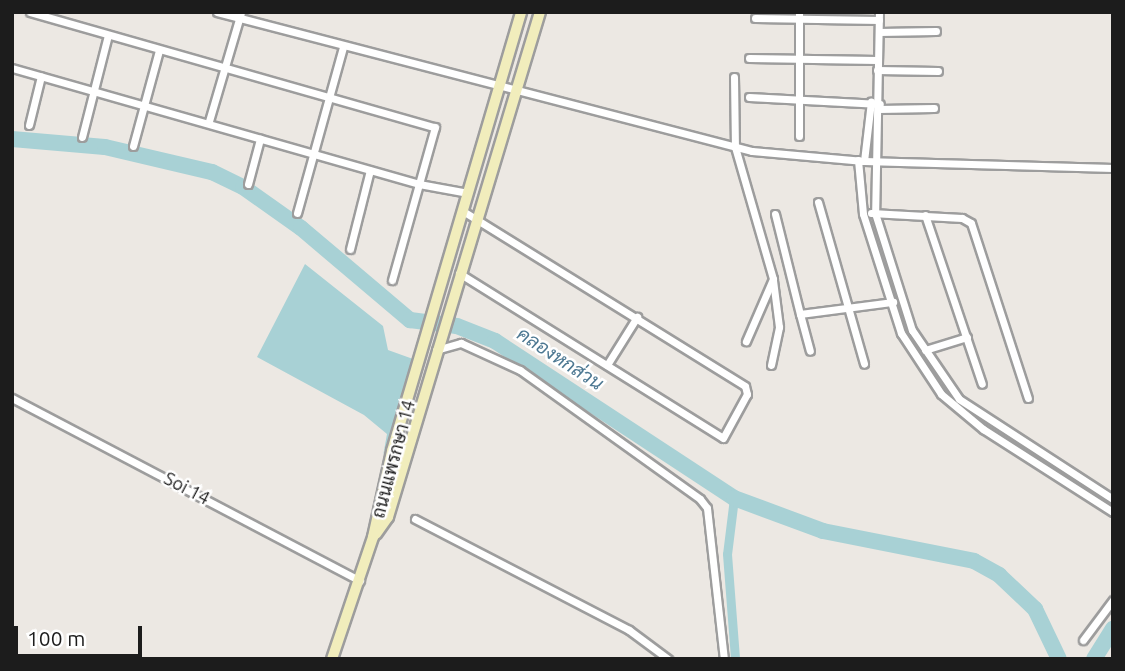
<!DOCTYPE html>
<meta charset="utf-8">
<style>
body{margin:0}
#map{position:relative;width:1125px;height:671px;overflow:hidden;background:#ece8e3;font-family:Ubuntu,Sarabun,sans-serif}
div>[style]{position:absolute}
[style*='--x']{left:calc(var(--x)*1px);top:calc(var(--y)*1px);width:calc(var(--w)*1px);rotate:calc(var(--a)*1deg)}
.water>*{inset:0;background:#a8d1d5}
.canal>*{height:9px;margin:-4.5px;padding:0 4.5px;transform-origin:4.5px;border-radius:4.5px;background:#a8d1d5}
.river>*{height:16px;margin:-8px;padding:0 8px;transform-origin:8px;border-radius:8px;background:#a8d1d5}
.roads{filter:drop-shadow(2px 0 #9d9d9d) drop-shadow(-2px 0 #9d9d9d) drop-shadow(0 2px #9d9d9d) drop-shadow(0 -2px #9d9d9d)}
.street>*{height:7px;margin:-3.5px;padding:0 3.5px;transform-origin:3.5px;border-radius:3.5px;background:#fff}
.secondary>*{height:10px;margin:-5px;padding:0 5px;transform-origin:5px;border-radius:5px;background:#f1edbc}
span{translate:-50% -50%;white-space:nowrap;text-align:center;line-height:1.15;-webkit-text-stroke:5px #fff;paint-order:stroke}
.street-label{font-size:18px;color:#1c1c1c}
.water-label{font-size:19px;color:#4d7892;font-style:italic}
.frame{position:absolute;inset:0;border:14px solid #1c1c1c;pointer-events:none}
.scale{position:absolute;left:14px;top:626px;width:128px;height:32px;box-sizing:border-box;border:4px solid #1c1c1c;border-top:0;padding-left:9px;font-size:21px;line-height:24px;white-space:nowrap;color:#1c1c1c;-webkit-text-stroke:5px #fff;paint-order:stroke}
</style>
<div id="map">
<div class="water">
<div style="clip-path:polygon(305px 264px,383px 326px,388px 350px,413px 359px,383px 456px,387px 434px,364px 415px,257px 357px)"></div>
</div>
<div class="canal">
<div style="--x:734;--y:498;--w:56;--a:97.1"></div>
<div style="--x:727;--y:554;--w:105;--a:85.6"></div>
</div>
<div class="river">
<div style="--x:12;--y:139;--w:93;--a:4.9"></div>
<div style="--x:105;--y:147;--w:110;--a:13.2"></div>
<div style="--x:212;--y:172;--w:34;--a:26"></div>
<div style="--x:243;--y:187;--w:71;--a:35.3"></div>
<div style="--x:301;--y:228;--w:143;--a:40.2"></div>
<div style="--x:410;--y:320;--w:47;--a:7.3"></div>
<div style="--x:457;--y:326;--w:41;--a:21.5"></div>
<div style="--x:495;--y:341;--w:286;--a:33.3"></div>
<div style="--x:734;--y:498;--w:95;--a:20.3"></div>
<div style="--x:823;--y:531;--w:154;--a:11.2"></div>
<div style="--x:974;--y:561;--w:29;--a:29"></div>
<div style="--x:999;--y:575;--w:50;--a:43.4"></div>
<div style="--x:1035;--y:609;--w:55;--a:64.4"></div>
<div style="--x:1094;--y:659;--w:36;--a:-58"></div>
</div>
<div class="roads">
<div class="street">
<div style="--x:30;--y:12;--w:421;--a:15.9"></div>
<div style="--x:435;--y:127;--w:159;--a:105.7"></div>
<div style="--x:217;--y:12;--w:553;--a:14.56"></div>
<div style="--x:752;--y:151;--w:112;--a:5.1"></div>
<div style="--x:864;--y:161;--w:249;--a:1.6"></div>
<div style="--x:799;--y:12;--w:124;--a:90"></div>
<div style="--x:879;--y:12;--w:201;--a:91.1"></div>
<div style="--x:875;--y:213;--w:123;--a:72.5"></div>
<div style="--x:912;--y:330;--w:83;--a:55.7"></div>
<div style="--x:959;--y:399;--w:184;--a:33"></div>
<div style="--x:755;--y:18;--w:124;--a:0.9"></div>
<div style="--x:879;--y:32;--w:57;--a:-1"></div>
<div style="--x:749;--y:58;--w:128;--a:0.9"></div>
<div style="--x:12;--y:68;--w:423;--a:15.9"></div>
<div style="--x:419;--y:184;--w:50;--a:10.4"></div>
<div style="--x:877;--y:70;--w:61;--a:0.9"></div>
<div style="--x:734;--y:77;--w:70;--a:89.2"></div>
<div style="--x:735;--y:147;--w:137;--a:73.9"></div>
<div style="--x:773;--y:279;--w:68;--a:113.5"></div>
<div style="--x:749;--y:97;--w:131;--a:3.1"></div>
<div style="--x:879;--y:109;--w:55;--a:-1"></div>
<div style="--x:209;--y:121;--w:114;--a:-73.6"></div>
<div style="--x:29;--y:125;--w:50;--a:-76.2"></div>
<div style="--x:82;--y:137;--w:105;--a:-75.7"></div>
<div style="--x:133;--y:146;--w:99;--a:-74.8"></div>
<div style="--x:858;--y:160;--w:54;--a:84.7"></div>
<div style="--x:863;--y:214;--w:125;--a:72.3"></div>
<div style="--x:901;--y:333;--w:73;--a:56.7"></div>
<div style="--x:941;--y:394;--w:55;--a:39.8"></div>
<div style="--x:983;--y:429;--w:154;--a:32.6"></div>
<div style="--x:864;--y:161;--w:60;--a:-83.3"></div>
<div style="--x:248;--y:184;--w:47;--a:-75.1"></div>
<div style="--x:818;--y:202;--w:168;--a:74.1"></div>
<div style="--x:297;--y:213;--w:172;--a:-74.5"></div>
<div style="--x:871;--y:213;--w:91;--a:3.1"></div>
<div style="--x:962;--y:218;--w:10;--a:29"></div>
<div style="--x:971;--y:223;--w:184;--a:72"></div>
<div style="--x:775;--y:214;--w:103;--a:76"></div>
<div style="--x:800;--y:314;--w:94;--a:-7.4"></div>
<div style="--x:925;--y:215;--w:178;--a:71.4"></div>
<div style="--x:350;--y:249;--w:81;--a:-75.8"></div>
<div style="--x:459;--y:273;--w:311;--a:32"></div>
<div style="--x:723;--y:438;--w:50;--a:-61.4"></div>
<div style="--x:747;--y:394;--w:8;--a:-104"></div>
<div style="--x:745;--y:386;--w:332;--a:-148.2"></div>
<div style="--x:800;--y:314;--w:38;--a:75"></div>
<div style="--x:436;--y:350;--w:26;--a:-16"></div>
<div style="--x:461;--y:343;--w:65;--a:24.6"></div>
<div style="--x:520;--y:370;--w:221;--a:35.6"></div>
<div style="--x:700;--y:499;--w:11;--a:52"></div>
<div style="--x:707;--y:508;--w:152;--a:83.6"></div>
<div style="--x:925;--y:350;--w:44;--a:-17.2"></div>
<div style="--x:607;--y:365;--w:57;--a:-58"></div>
<div style="--x:771;--y:365;--w:39;--a:-78"></div>
<div style="--x:779;--y:327;--w:47;--a:-97.3"></div>
<div style="--x:12;--y:398;--w:393;--a:27.7"></div>
<div style="--x:415;--y:519;--w:241;--a:27.4"></div>
<div style="--x:629;--y:630;--w:49;--a:36.6"></div>
<div style="--x:1083;--y:640;--w:50;--a:-53.1"></div>
</div>
<div class="secondary">
<div style="--x:376;--y:534;--w:21;--a:-55"></div>
<div style="--x:388;--y:517;--w:527;--a:-73.25"></div>
<div style="--x:332;--y:659;--w:129;--a:-71.4"></div>
<div style="--x:373;--y:537;--w:88;--a:-77.5"></div>
<div style="--x:392;--y:451;--w:458;--a:-73.6"></div>
</div>
</div>
<div class="street-label">
<span style="left:393px;top:459px;rotate:-75deg">ถนนแพรกษา 14</span>
<span style="left:187px;top:488px;rotate:28deg">Soi 14</span>
</div>
<div class="water-label">
<span style="left:560px;top:359px;rotate:33deg">คลองหกส่วน</span>
</div>
<div class="frame"></div>
<div class="scale">100 m</div>
</div>
